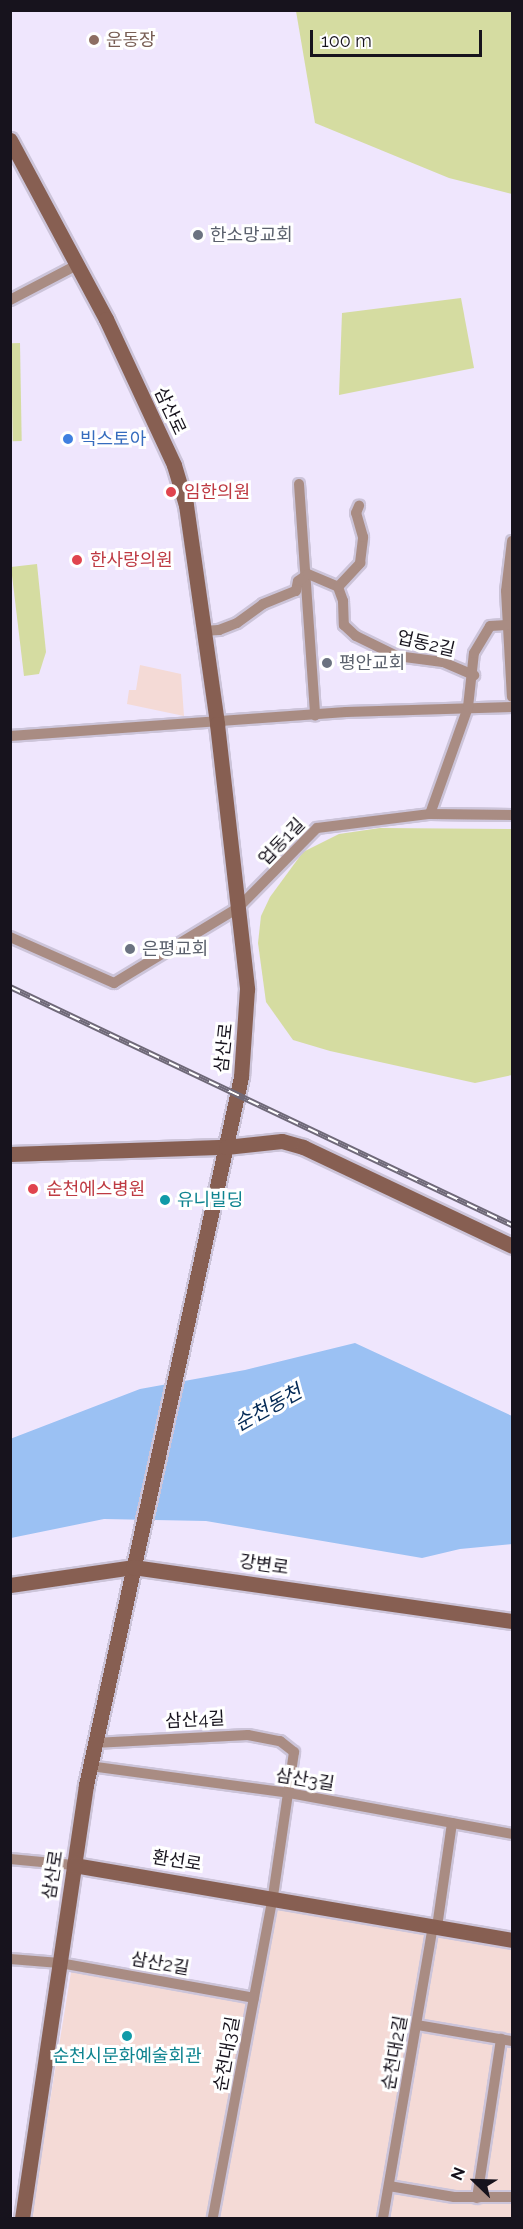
<!DOCTYPE html>
<meta charset="utf-8">
<style>
body{margin:0}
#map{position:relative;width:523px;height:2229px;overflow:hidden;background:#efe6fd;font-family:Raleway,"Noto Sans KR",sans-serif}
div>[style]{position:absolute}
[style*='--x']{left:calc(var(--x)*1px);top:calc(var(--y)*1px);width:calc(var(--w)*1px);rotate:calc(var(--a)*1deg)}
.commercial>*{inset:0;background:#f4dad6}
.green>*{inset:0;background:#d5dca1;transform-origin:0 0}
.water>*{inset:0;background:#9bc1f3}
.roads{filter:drop-shadow(2px 0 #ccc4d9) drop-shadow(-2px 0 #ccc4d9) drop-shadow(0 2px #ccc4d9) drop-shadow(0 -2px #ccc4d9)}
.street>*{height:10px;margin:-5px;padding:0 5px;transform-origin:5px;border-radius:5px;background:#a98c83}
.secondary>*{height:15px;margin:-7.5px;padding:0 7.5px;transform-origin:7.5px;border-radius:7.5px;background:#875f52}
.rail>*{height:6px;margin-top:-3px;transform-origin:0;background:repeating-linear-gradient(90deg,#fff 0 11px,#6f6978 0 22px);box-sizing:border-box;border-block:2px solid #6f6978}
.dots>*{width:16px;height:16px;translate:-50% -50%;box-sizing:border-box;border:3px solid #fff;border-radius:50%}
span{translate:-50% -50%;white-space:nowrap;text-align:center;line-height:1.15;-webkit-text-stroke:6px #fff;paint-order:stroke}
.education-label{font-size:18px;color:#785e54}
.left{translate:0 -50%;text-align:left}
.worship-label{font-size:18px;color:#5b616d}
.street-label{font-size:18px;color:#17131d}
.shop-label{font-size:18px;color:#366cbe}
.health-label{font-size:18px;color:#be3a42}
.culture-label{font-size:18px;color:#0d838f}
.water-label{font-size:20px;color:#032955;font-style:italic}
.frame{position:absolute;inset:0;border:12px solid #17131d;pointer-events:none}
.north{position:absolute;left:445px;top:2151px;width:60px;height:60px;-webkit-text-stroke:4px #fff;paint-order:stroke;rotate:293deg;font-size:16px;font-weight:700;line-height:24px;text-align:center;color:#17131d}
.north::after{content:'';display:block;margin:auto;width:21px;height:27px;background:#17131d;clip-path:polygon(50% 0,100% 100%,50% 72%,0 100%)}
.scale{position:absolute;left:310px;top:30px;width:172px;height:27px;box-sizing:border-box;border:3px solid #17131d;border-top:0;padding-left:8px;font-size:18px;line-height:21px;white-space:nowrap;color:#17131d;-webkit-text-stroke:4px #fff;paint-order:stroke}
</style>
<div id="map">
<div class="commercial">
<div style="clip-path:polygon(140px 665px,181px 674px,184px 716px,127px 704px,129px 690px,136px 690px)"></div>
<div style="clip-path:polygon(272px 1906px,512px 1950px,512px 2218px,31px 2218px,72px 1966px,254px 1998px)"></div>
</div>
<div class="green">
<div style="clip-path:polygon(296px 11px,512px 11px,512px 194px,449px 178px,315px 123px)"></div>
<div style="clip-path:polygon(461px 298px,474px 368px,339px 395px,342px 313px)"></div>
<div style="left:20px;top:343px;width:98px;height:9px;rotate:89deg"></div>
<div style="clip-path:polygon(37px 564px,46px 652px,39px 674px,24px 676px,11px 567px)"></div>
<div style="clip-path:polygon(380px 828px,512px 829px,512px 1075px,475px 1083px,330px 1051px,293px 1040px,266px 1002px,258px 943px,261px 916px,270px 897px,303px 852px,339px 834px)"></div>
</div>
<div class="water">
<div style="clip-path:polygon(355px 1343px,512px 1416px,512px 1544px,460px 1549px,422px 1558px,206px 1521px,104px 1519px,11px 1538px,10px 1439px,140px 1389px,245px 1370px)"></div>
</div>
<div class="roads">
<div class="street">
<div style="--x:10;--y:300;--w:76;--a:-27.6"></div>
<div style="--x:299;--y:484;--w:232;--a:86"></div>
<div style="--x:512;--y:541;--w:50;--a:96.8"></div>
<div style="--x:506;--y:591;--w:106;--a:86.8"></div>
<div style="--x:338;--y:587;--w:15;--a:70"></div>
<div style="--x:343;--y:601;--w:24;--a:88"></div>
<div style="--x:344;--y:625;--w:16;--a:43"></div>
<div style="--x:356;--y:636;--w:46;--a:26"></div>
<div style="--x:397;--y:656;--w:46;--a:7.4"></div>
<div style="--x:443;--y:662;--w:34;--a:23"></div>
<div style="--x:202;--y:631;--w:17;--a:-3"></div>
<div style="--x:219;--y:630;--w:19;--a:-21"></div>
<div style="--x:237;--y:623;--w:32;--a:-36"></div>
<div style="--x:263;--y:604;--w:35;--a:-22"></div>
<div style="--x:296;--y:591;--w:10;--a:-79"></div>
<div style="--x:298;--y:581;--w:12;--a:-35"></div>
<div style="--x:308;--y:574;--w:33;--a:23"></div>
<div style="--x:338;--y:587;--w:33;--a:-47"></div>
<div style="--x:360;--y:563;--w:26;--a:-83"></div>
<div style="--x:363;--y:537;--w:25;--a:-106"></div>
<div style="--x:356;--y:513;--w:8;--a:-67"></div>
<div style="--x:10;--y:736;--w:337;--a:-4.1"></div>
<div style="--x:346;--y:712;--w:166;--a:-1.7"></div>
<div style="--x:430;--y:814;--w:114;--a:-70.4"></div>
<div style="--x:468;--y:707;--w:54;--a:-83.7"></div>
<div style="--x:474;--y:653;--w:31;--a:-59"></div>
<div style="--x:490;--y:626;--w:17;--a:-3"></div>
<div style="--x:10;--y:937;--w:114;--a:23.9"></div>
<div style="--x:114;--y:983;--w:145;--a:-31.2"></div>
<div style="--x:238;--y:908;--w:112;--a:-45.4"></div>
<div style="--x:317;--y:828;--w:114;--a:-7.1"></div>
<div style="--x:430;--y:814;--w:82;--a:0.7"></div>
<div style="--x:94;--y:1743;--w:154;--a:-3"></div>
<div style="--x:248;--y:1735;--w:33;--a:11"></div>
<div style="--x:280;--y:1741;--w:18;--a:38"></div>
<div style="--x:294;--y:1752;--w:146;--a:98.3"></div>
<div style="--x:273;--y:1896;--w:328;--a:100.6"></div>
<div style="--x:90;--y:1766;--w:201;--a:7.7"></div>
<div style="--x:289;--y:1793;--w:227;--a:10.4"></div>
<div style="--x:10;--y:1859;--w:64;--a:5.4"></div>
<div style="--x:437;--y:1927;--w:105;--a:-81.8"></div>
<div style="--x:10;--y:1959;--w:50;--a:4.6"></div>
<div style="--x:60;--y:1963;--w:197;--a:10.2"></div>
<div style="--x:417;--y:2025;--w:96;--a:9.6"></div>
<div style="--x:389;--y:2186;--w:66;--a:9.6"></div>
<div style="--x:454;--y:2197;--w:58;--a:0"></div>
<div style="--x:477;--y:2198;--w:161;--a:-81.4"></div>
<div style="--x:383;--y:2218;--w:296;--a:-80.3"></div>
</div>
<div class="secondary">
<div style="--x:10;--y:140;--w:203;--a:61.8"></div>
<div style="--x:106;--y:319;--w:161;--a:65"></div>
<div style="--x:174;--y:465;--w:42;--a:73.3"></div>
<div style="--x:186;--y:505;--w:221;--a:81.9"></div>
<div style="--x:217;--y:724;--w:267;--a:83.5"></div>
<div style="--x:247;--y:989;--w:88;--a:93.9"></div>
<div style="--x:241;--y:1077;--w:725;--a:102.35"></div>
<div style="--x:86;--y:1785;--w:438;--a:98.4"></div>
<div style="--x:10;--y:1154;--w:216;--a:-1.9"></div>
<div style="--x:226;--y:1147;--w:56;--a:-6.1"></div>
<div style="--x:282;--y:1141;--w:22;--a:16"></div>
<div style="--x:303;--y:1147;--w:231;--a:25.3"></div>
<div style="--x:10;--y:1585;--w:124;--a:-8.3"></div>
<div style="--x:133;--y:1567;--w:383;--a:8.1"></div>
<div style="--x:74;--y:1865;--w:444;--a:9.7"></div>
</div>
</div>
<div class="rail">
<div style="--x:10;--y:987;--w:556;--a:25.37"></div>
</div>
<div class="dots">
<div style="left:94px;top:40px;background:#8d6e63"></div>
<div style="left:198px;top:235px;background:#6b7280"></div>
<div style="left:68px;top:439px;background:#3f7fe0"></div>
<div style="left:171px;top:492px;background:#e0444e"></div>
<div style="left:77px;top:560px;background:#e0444e"></div>
<div style="left:327px;top:663px;background:#6b7280"></div>
<div style="left:130px;top:949px;background:#6b7280"></div>
<div style="left:33px;top:1189px;background:#e0444e"></div>
<div style="left:165px;top:1200px;background:#0f9aa8"></div>
<div style="left:127px;top:2036px;background:#0f9aa8"></div>
</div>
<div class="education-label">
<span class="left" style="left:106px;top:40px">운동장</span>
</div>
<div class="worship-label">
<span class="left" style="left:210px;top:235px">한소망교회</span>
<span class="left" style="left:339px;top:663px">평안교회</span>
<span class="left" style="left:142px;top:949px">은평교회</span>
</div>
<div class="street-label">
<span style="left:170px;top:411px;rotate:65deg">삼산로</span>
<span style="left:426px;top:644px;rotate:13deg">업동2길</span>
<span style="left:282px;top:842px;rotate:-46deg">업동1길</span>
<span style="left:224px;top:1048px;rotate:-84deg">삼산로</span>
<span style="left:264px;top:1565px;rotate:8deg">강변로</span>
<span style="left:195px;top:1720px;rotate:-3deg">삼산4길</span>
<span style="left:305px;top:1780px;rotate:9deg">삼산3길</span>
<span style="left:177px;top:1861px;rotate:9deg">환선로</span>
<span style="left:53px;top:1875px;rotate:-81deg">삼산로</span>
<span style="left:160px;top:1964px;rotate:10deg">삼산2길</span>
<span style="left:395px;top:2053px;rotate:-80deg">순천대2길</span>
<span style="left:227px;top:2054px;rotate:-80deg">순천대3길</span>
</div>
<div class="shop-label">
<span class="left" style="left:80px;top:439px">빅스토아</span>
</div>
<div class="health-label">
<span class="left" style="left:184px;top:492px">임한의원</span>
<span class="left" style="left:90px;top:560px">한사랑의원</span>
<span class="left" style="left:46px;top:1189px">순천에스병원</span>
</div>
<div class="culture-label">
<span class="left" style="left:177px;top:1200px">유니빌딩</span>
<span style="left:127px;top:2056px">순천시문화예술회관</span>
</div>
<div class="water-label">
<span style="left:268px;top:1408px;rotate:-29deg">순천동천</span>
</div>
<div class="frame"></div>
<div class="north">N</div>
<div class="scale">100 m</div>
</div>
